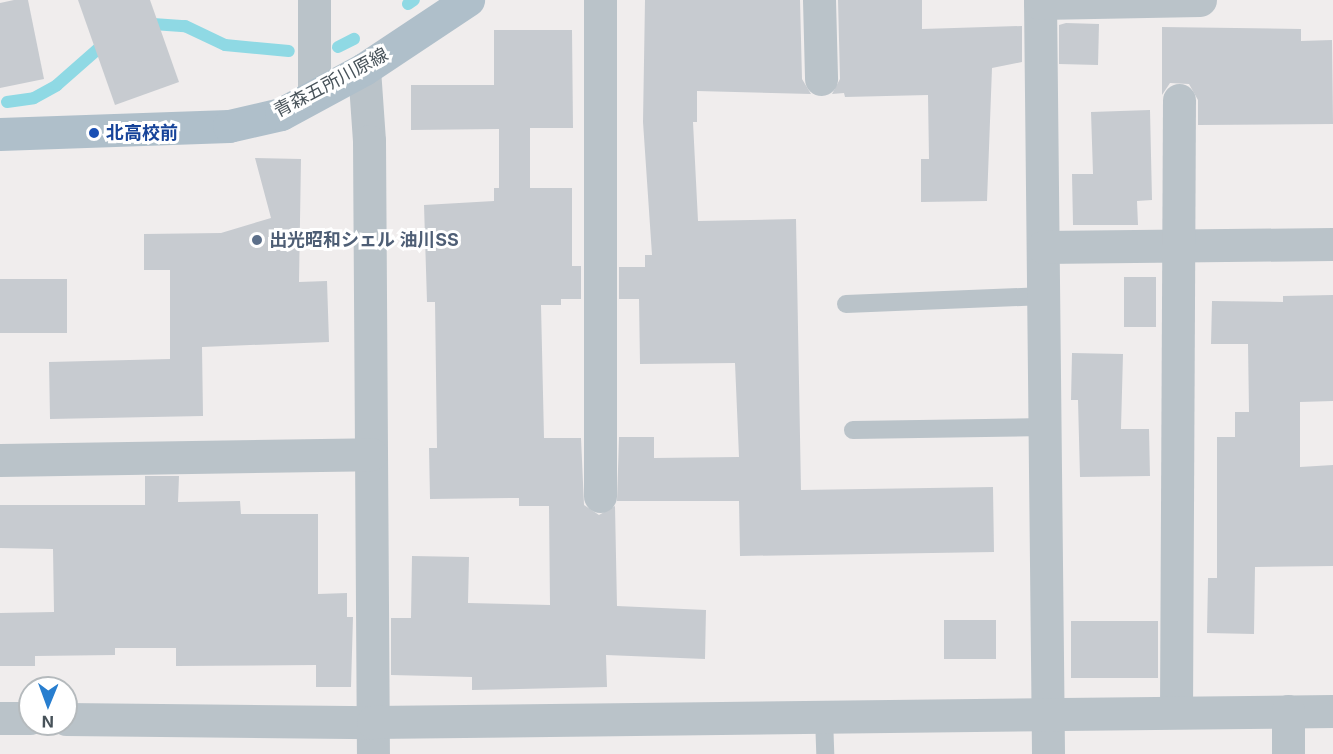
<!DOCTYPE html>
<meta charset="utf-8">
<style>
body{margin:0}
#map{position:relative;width:1333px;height:754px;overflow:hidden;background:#f0eded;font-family:Inter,"Noto Sans JP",sans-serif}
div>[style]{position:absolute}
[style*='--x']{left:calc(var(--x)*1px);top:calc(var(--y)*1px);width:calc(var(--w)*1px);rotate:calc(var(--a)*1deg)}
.stream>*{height:12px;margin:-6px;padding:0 6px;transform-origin:6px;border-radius:6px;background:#8fd9e4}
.building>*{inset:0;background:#c7cbd0;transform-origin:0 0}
.lane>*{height:18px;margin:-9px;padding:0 9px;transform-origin:9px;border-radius:9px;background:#bac3c9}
.street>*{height:33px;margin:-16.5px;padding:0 16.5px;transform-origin:16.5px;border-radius:16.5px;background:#bac3c9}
.primary>*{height:33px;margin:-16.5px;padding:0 16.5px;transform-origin:16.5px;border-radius:16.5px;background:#afbfca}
.dots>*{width:16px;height:16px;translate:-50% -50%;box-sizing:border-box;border:3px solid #fff;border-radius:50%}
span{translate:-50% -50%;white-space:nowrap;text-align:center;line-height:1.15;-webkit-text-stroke:6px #fff;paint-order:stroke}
.street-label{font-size:18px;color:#475259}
.transit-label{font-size:18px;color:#164399;font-weight:700}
.left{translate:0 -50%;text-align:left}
.service-label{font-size:18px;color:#4e5e75;font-weight:700}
.north{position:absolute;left:18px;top:676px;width:60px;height:60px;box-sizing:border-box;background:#fff;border:2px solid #b5babd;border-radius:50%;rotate:181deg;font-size:16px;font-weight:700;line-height:24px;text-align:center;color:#475259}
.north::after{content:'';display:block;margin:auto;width:21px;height:27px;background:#287ecf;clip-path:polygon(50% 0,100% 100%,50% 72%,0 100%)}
</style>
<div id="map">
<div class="stream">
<div style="--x:408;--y:4;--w:7;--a:-34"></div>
<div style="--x:142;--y:27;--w:11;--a:-15"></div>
<div style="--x:153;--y:24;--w:32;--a:4"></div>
<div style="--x:185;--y:26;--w:44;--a:25.4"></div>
<div style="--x:225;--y:45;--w:64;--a:5.4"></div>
<div style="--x:338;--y:47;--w:18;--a:-27"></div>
<div style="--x:7;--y:102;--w:27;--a:-8"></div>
<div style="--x:34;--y:98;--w:26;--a:-29"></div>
<div style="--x:57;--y:85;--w:67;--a:-41.3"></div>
</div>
<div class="building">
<div style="clip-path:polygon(14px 0,28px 0,44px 79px,0 88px,0 3px)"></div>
<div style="clip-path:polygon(78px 0,150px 0,179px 82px,115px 105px)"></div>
<div style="clip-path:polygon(645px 0,800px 0,802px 79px,811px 94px,697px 91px,697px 122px,693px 122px,698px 221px,796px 219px,801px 490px,993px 487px,994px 552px,740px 556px,739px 501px,617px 501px,619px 437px,654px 437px,654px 458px,739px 457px,735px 363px,640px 364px,639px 299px,619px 299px,619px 267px,645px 267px,645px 255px,652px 255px,643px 122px)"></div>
<div style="clip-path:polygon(838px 0,922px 0,922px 29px,1022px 26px,1022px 62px,992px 68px,987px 201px,921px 202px,921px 159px,929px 159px,928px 95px,845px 97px,844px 93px,832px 94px,840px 79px)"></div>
<div style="clip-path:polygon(1066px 23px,1099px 24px,1098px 65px,1059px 64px,1059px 25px)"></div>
<div style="clip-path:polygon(1162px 27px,1301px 29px,1301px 41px,1332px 40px,1333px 124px,1198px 125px,1198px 100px,1189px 84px,1170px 83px,1162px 95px)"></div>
<div style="clip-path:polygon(494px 30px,572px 30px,573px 128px,530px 128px,530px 188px,572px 188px,572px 266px,581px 266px,581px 299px,561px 299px,561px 305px,541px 305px,544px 438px,581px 438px,584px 505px,599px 515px,615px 506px,617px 606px,706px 610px,705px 659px,606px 655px,607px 687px,472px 690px,472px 677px,391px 675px,391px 618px,411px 618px,412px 556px,469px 557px,468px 603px,550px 605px,549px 506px,519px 506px,519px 498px,430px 499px,429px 448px,437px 448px,435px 302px,427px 302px,424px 205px,494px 201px,494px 188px,499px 188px,499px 129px,411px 130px,411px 85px,494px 85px)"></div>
<div style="clip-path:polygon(1150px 110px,1152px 200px,1137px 201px,1138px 225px,1073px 225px,1072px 174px,1093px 174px,1091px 112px)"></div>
<div style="clip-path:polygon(255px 158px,301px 159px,299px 282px,327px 281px,329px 342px,202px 347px,203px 416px,50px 419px,49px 362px,170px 359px,170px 270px,144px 270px,144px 234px,221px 233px,271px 218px)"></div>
<div style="left:1124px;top:277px;width:32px;height:50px"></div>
<div style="left:0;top:279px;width:67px;height:54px"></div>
<div style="clip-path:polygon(1333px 295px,1333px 401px,1300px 402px,1300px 467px,1333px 465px,1333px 566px,1255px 567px,1254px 634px,1207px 633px,1208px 578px,1217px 578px,1217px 437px,1235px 437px,1235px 412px,1249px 412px,1248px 344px,1211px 344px,1212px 301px,1283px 302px,1283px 296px)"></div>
<div style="clip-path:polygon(1072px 353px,1123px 354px,1121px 429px,1149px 429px,1150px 476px,1080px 477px,1078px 400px,1071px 400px)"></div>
<div style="clip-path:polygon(145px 476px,179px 476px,178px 502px,240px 501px,241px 514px,318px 514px,318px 594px,347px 593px,347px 617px,353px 617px,351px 687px,316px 687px,316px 665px,176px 666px,176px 648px,115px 648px,115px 655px,35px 656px,35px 666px,0 666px,0 613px,54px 612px,53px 549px,0 548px,0 505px,145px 505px)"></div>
<div style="left:944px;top:620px;width:52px;height:39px"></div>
<div style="left:1071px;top:621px;width:87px;height:57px"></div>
</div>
<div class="lane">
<div style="--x:846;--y:304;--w:197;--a:-2.3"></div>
<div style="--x:853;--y:430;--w:192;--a:-0.9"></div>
<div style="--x:824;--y:717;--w:37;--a:88"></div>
</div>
<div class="street">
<div style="--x:819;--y:0;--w:79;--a:88.5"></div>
<div style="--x:1040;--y:0;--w:754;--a:89.39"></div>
<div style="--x:1040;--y:3;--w:160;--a:-1.1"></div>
<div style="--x:364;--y:69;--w:72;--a:86"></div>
<div style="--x:369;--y:141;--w:613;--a:89.63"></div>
<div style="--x:314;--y:94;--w:94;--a:-90"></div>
<div style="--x:1043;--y:247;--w:290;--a:-0.6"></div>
<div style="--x:0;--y:460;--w:371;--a:-0.9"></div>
<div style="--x:600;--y:496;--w:496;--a:-90"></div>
<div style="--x:1176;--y:712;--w:612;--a:-89.72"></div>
<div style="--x:0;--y:718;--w:30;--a:0"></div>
<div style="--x:66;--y:719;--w:307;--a:0.6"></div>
<div style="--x:373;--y:722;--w:960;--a:-0.66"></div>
<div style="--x:1288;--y:754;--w:43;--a:-90"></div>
</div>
<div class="primary">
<div style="--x:0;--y:134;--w:229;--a:-2"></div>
<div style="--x:229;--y:126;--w:53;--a:-13"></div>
<div style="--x:281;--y:114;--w:94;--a:-28.5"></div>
<div style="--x:364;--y:69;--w:125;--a:-33.6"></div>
</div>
<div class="dots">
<div style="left:94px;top:133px;background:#1a4fb4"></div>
<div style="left:257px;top:240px;background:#5c6f8a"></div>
</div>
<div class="street-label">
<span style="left:331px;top:83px;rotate:-28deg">青森五所川原線</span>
</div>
<div class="transit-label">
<span class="left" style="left:106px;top:133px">北高校前</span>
</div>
<div class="service-label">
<span class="left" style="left:269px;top:240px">出光昭和シェル 油川SS</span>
</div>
<div class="north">N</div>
</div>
